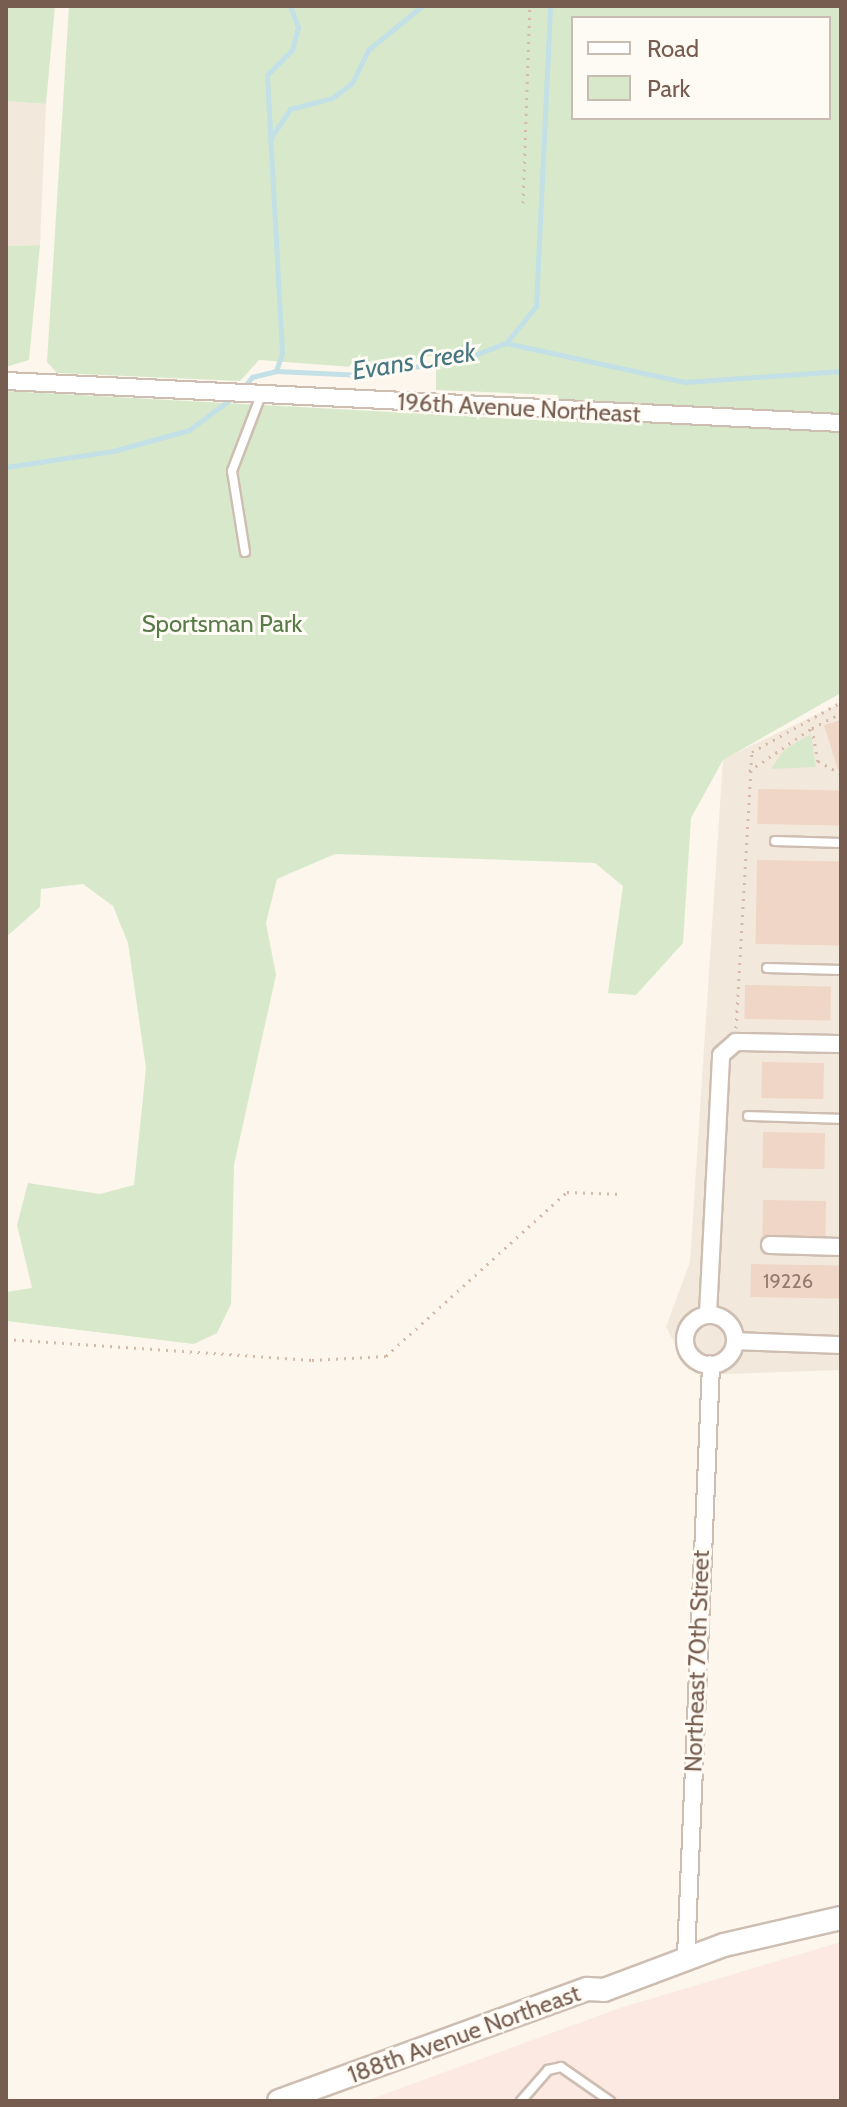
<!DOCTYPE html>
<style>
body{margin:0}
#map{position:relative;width:847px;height:2107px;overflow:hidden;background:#fcf6ed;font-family:Cabin,sans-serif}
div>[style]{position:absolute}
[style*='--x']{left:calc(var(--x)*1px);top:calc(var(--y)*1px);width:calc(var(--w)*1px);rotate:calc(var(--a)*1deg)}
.residential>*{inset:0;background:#f3e8dc}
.commercial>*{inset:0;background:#fbe9e2}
.green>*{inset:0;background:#d8e9cb}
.stream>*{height:5px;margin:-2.5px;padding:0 2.5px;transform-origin:2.5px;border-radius:2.5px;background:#c2e0e5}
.building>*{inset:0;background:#efd6c6;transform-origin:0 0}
.path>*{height:3px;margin-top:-1.5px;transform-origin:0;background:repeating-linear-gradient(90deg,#d5b9a9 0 2px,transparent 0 8px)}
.roads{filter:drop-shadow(2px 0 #cebeb2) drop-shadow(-2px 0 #cebeb2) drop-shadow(0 2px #cebeb2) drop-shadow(0 -2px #cebeb2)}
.lane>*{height:8px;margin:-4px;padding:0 4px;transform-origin:4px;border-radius:4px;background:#fff}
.street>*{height:16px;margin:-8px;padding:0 8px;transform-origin:8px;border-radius:8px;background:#fff}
.street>.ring{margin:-8px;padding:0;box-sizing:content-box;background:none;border:16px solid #fff;border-radius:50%}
.secondary>*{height:22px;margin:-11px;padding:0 11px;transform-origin:11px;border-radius:11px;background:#fff}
span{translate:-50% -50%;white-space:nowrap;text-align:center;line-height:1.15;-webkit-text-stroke:6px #fefaf4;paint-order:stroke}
.number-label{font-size:20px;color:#957b6e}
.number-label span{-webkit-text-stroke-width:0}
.street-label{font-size:24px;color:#775d50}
.park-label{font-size:24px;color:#587b49}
.water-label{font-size:26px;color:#477881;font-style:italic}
.frame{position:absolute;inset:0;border:8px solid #775d50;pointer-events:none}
.legend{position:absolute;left:571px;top:16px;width:260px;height:104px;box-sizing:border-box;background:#fefaf4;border:2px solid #c8bbb2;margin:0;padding:10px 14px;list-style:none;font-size:24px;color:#775d50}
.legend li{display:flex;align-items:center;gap:16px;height:40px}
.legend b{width:40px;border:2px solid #c8bbb2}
</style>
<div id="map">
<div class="residential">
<div style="clip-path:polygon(6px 101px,46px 104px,40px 245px,6px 246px)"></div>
<div style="clip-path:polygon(841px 703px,841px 1370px,703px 1375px,688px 1369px,666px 1327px,690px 1262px,723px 759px)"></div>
</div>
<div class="commercial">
<div style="clip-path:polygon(841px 1942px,841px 2101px,366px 2101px,620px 2008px)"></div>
</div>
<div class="green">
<div style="clip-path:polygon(6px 6px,55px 6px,46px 104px,6px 101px)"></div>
<div style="clip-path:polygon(evenodd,69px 6px,841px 6px,841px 693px,723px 760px,691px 818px,683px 943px,636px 995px,608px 993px,623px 886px,595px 863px,335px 854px,277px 879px,266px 923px,276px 975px,234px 1165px,231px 1304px,217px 1333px,194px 1344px,6px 1321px,6px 1292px,32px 1288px,17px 1225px,28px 1183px,100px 1194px,134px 1185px,146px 1068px,128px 943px,113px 906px,83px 884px,41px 889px,40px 907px,6px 937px,6px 391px,556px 421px,558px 395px,436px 390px,436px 355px,365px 368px,259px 360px,240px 381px,57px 373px,47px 362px,69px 6px,573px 18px,829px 18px,829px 118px,573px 118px,573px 18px)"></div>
<div style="clip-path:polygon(40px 245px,29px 360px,6px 367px,6px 246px)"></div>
<div style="clip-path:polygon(811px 734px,816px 767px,771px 769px,784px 750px)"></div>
</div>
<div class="stream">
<div style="--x:270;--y:139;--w:36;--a:-56"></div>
<div style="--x:290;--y:109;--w:43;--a:-14.7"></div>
<div style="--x:332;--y:98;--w:25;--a:-37"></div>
<div style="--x:352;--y:83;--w:37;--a:-64"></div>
<div style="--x:368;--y:50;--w:70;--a:-39.2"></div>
<div style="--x:507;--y:342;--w:46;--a:-51.1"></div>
<div style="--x:536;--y:306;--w:300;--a:-87.3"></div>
<div style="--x:276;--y:371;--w:19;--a:-72"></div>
<div style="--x:282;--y:353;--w:278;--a:-93.1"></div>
<div style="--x:267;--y:75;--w:35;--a:-45"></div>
<div style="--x:292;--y:50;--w:24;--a:-75"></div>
<div style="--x:298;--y:27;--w:22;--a:-111"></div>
<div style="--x:242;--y:389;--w:16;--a:-50"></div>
<div style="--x:252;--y:377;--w:25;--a:-14"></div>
<div style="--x:276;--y:371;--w:87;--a:2.6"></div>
<div style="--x:363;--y:375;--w:102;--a:-9"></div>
<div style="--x:464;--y:359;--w:45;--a:-20.9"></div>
<div style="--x:506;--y:343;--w:183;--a:12.3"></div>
<div style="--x:685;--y:382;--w:156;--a:-4"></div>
<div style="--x:6;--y:467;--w:108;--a:-8.5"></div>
<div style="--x:113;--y:451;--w:79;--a:-15.4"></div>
<div style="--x:189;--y:430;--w:57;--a:-36.5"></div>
</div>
<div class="building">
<div style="clip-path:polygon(841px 720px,841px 770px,838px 770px,824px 725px)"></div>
<div style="left:758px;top:789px;width:83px;height:35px;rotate:1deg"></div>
<div style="left:757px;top:860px;width:84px;height:84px;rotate:1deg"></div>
<div style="left:745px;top:985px;width:86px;height:34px;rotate:1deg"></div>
<div style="left:762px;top:1062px;width:62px;height:36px;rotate:1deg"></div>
<div style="left:763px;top:1132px;width:62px;height:36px;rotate:1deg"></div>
<div style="left:763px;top:1200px;width:63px;height:36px;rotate:1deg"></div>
<div style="left:751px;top:1264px;width:90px;height:33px;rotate:1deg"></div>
</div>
<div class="path">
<div style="--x:523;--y:203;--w:197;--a:-88"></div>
<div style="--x:812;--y:728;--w:33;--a:-27"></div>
<div style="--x:749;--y:771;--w:76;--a:-34.3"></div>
<div style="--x:812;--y:728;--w:34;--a:80"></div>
<div style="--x:818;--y:761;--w:26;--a:29"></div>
<div style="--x:736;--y:1028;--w:276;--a:-86.7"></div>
<div style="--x:752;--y:752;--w:102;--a:-29.3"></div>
<div style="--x:6;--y:1339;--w:307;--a:3.9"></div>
<div style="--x:312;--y:1360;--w:74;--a:-3.1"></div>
<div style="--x:386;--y:1356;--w:244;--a:-42.2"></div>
<div style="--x:567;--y:1192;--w:55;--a:2.1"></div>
</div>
<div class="roads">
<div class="lane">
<div style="--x:245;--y:552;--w:82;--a:-99.1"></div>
<div style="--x:232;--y:471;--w:81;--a:-69.1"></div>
<div style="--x:775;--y:841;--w:66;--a:1.7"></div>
<div style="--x:767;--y:968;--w:74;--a:1.5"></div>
<div style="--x:748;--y:1116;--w:93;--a:1.8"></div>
<div style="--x:521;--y:2101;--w:41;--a:-48.9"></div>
<div style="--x:548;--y:2070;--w:13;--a:-13"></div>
<div style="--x:561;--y:2067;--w:60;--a:34.8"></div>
</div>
<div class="street">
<div style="--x:6;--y:381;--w:836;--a:2.88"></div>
<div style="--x:770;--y:1245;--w:71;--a:1.6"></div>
<div style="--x:708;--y:1314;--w:259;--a:-87.1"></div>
<div style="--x:721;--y:1055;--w:20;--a:-41"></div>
<div style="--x:736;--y:1042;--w:105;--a:1.1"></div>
<div class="ring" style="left:685px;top:1315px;width:34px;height:34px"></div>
<div style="--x:735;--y:1341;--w:106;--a:2.2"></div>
<div style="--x:686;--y:1957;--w:593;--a:-87.58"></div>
</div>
<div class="secondary">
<div style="--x:279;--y:2101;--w:328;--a:-20"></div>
<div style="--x:587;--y:1989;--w:17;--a:3"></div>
<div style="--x:604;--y:1990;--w:128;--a:-20.6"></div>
<div style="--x:724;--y:1945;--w:120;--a:-13"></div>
</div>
</div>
<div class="number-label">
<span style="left:788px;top:1281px">19226</span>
</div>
<div class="street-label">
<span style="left:519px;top:408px;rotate:3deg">196th Avenue Northeast</span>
<span style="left:697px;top:1661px;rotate:-88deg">Northeast 70th Street</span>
<span style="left:464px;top:2034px;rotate:-20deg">188th Avenue Northeast</span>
</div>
<div class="park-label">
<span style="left:222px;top:624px">Sportsman Park</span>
</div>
<div class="water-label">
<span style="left:414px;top:362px;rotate:-9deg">Evans Creek</span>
</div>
<div class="frame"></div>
<ul class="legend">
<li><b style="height:10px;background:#fff"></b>Road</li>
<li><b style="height:22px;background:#d8e9cb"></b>Park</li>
</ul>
</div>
